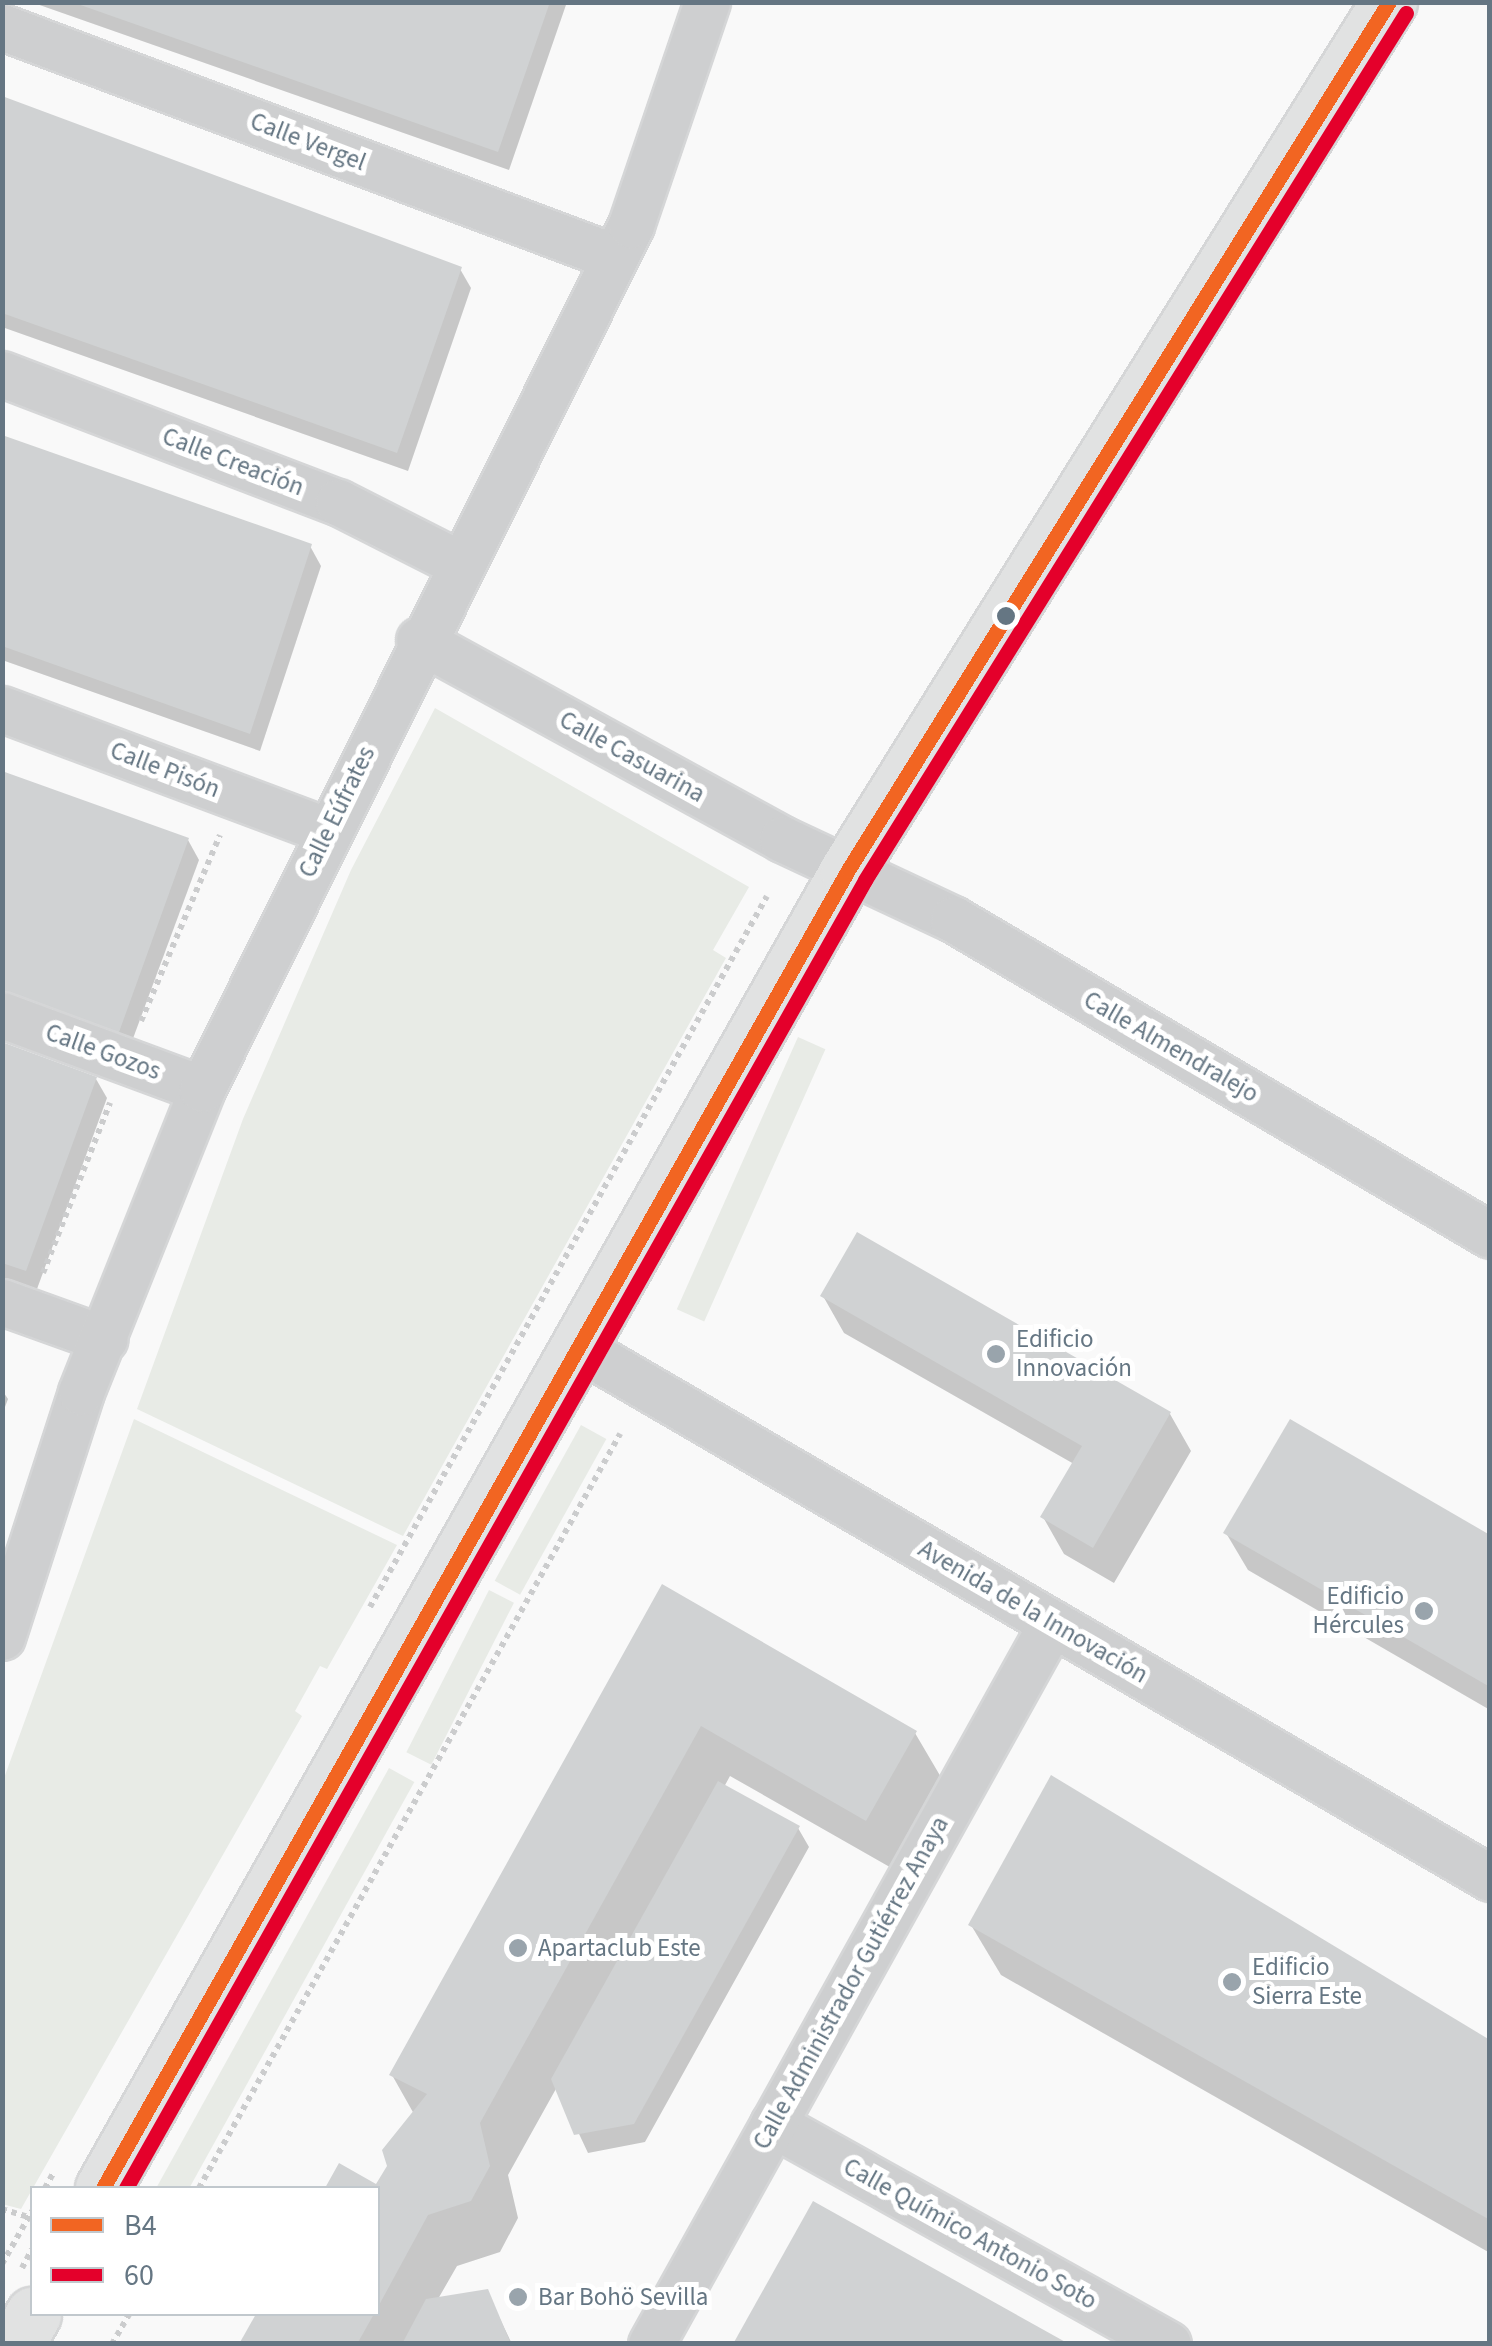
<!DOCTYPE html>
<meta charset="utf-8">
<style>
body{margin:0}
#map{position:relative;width:1492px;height:2346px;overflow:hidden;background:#f9f9f9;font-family:"Source Sans 3",sans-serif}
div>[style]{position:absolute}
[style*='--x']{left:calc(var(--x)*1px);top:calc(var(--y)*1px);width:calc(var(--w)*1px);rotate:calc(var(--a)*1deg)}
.green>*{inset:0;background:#e8ebe6;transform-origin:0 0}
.shadow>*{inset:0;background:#0003}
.building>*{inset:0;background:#d0d2d3}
.path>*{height:6px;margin-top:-3px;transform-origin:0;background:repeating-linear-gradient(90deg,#cbcccd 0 5px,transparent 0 10px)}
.roads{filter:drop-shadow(2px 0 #d5d6d7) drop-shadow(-2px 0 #d5d6d7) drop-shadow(0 2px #d5d6d7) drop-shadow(0 -2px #d5d6d7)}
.street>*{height:45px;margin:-22.5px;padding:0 22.5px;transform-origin:22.5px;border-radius:22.5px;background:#cecfd0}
.secondary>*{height:55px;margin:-27.5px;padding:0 27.5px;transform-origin:27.5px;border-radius:27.5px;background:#e1e2e2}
.bus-1>*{height:15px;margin:-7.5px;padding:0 7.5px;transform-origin:7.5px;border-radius:7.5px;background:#f26522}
.bus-2>*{height:15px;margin:-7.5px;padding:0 7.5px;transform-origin:7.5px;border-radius:7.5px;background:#e4002b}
.dots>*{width:28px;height:28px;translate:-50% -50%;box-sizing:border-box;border:5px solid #fff;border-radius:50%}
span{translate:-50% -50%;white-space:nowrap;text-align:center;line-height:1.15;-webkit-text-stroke:10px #fff;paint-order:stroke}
.street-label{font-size:25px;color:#657683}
.poi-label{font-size:25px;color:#657683}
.left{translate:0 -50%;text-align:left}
.right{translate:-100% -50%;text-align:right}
.frame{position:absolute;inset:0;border:5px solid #657683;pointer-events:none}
.legend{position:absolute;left:30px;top:2186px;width:350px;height:130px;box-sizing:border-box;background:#fff;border:2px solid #c1c8cd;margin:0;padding:12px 18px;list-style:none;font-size:30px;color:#657683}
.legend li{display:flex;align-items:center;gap:20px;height:50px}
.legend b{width:50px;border:2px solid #c1c8cd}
</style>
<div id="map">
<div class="green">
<div style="clip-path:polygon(435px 708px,749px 887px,713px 950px,726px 958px,403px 1536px,137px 1409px,243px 1119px,351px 870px)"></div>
<div style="left:798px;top:1037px;width:30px;height:298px;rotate:24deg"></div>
<div style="clip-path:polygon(134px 1419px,397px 1545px,327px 1669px,320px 1666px,295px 1711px,302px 1716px,21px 2209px,2px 2204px,3px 1781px)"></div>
<div style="left:581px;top:1425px;width:29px;height:178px;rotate:29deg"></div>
<div style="left:489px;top:1590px;width:28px;height:182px;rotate:27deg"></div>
<div style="left:389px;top:1768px;width:29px;height:481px;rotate:29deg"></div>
</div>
<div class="shadow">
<div style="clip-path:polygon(31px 2px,567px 2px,509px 170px)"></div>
<div style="clip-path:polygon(2px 99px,460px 269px,471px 288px,408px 471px,2px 327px)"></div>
<div style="clip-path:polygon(2px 438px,310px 546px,321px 566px,260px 751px,2px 660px)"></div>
<div style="clip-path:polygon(2px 773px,188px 840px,199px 860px,128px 1052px,2px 1007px)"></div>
<div style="clip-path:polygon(2px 1045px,96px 1079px,107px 1098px,37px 1289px,2px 1277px)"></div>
<div style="clip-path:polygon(823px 1296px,1170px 1414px,1191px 1451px,1114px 1583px,1064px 1554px,1043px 1517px,1074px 1464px,844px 1333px)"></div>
<div style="clip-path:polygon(2px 1390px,8px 1399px,2px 1415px)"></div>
<div style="clip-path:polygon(1226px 1533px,1490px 1538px,1490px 1710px,1248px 1570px)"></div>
<div style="clip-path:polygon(663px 1588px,915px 1733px,945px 1784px,895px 1870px,730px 1776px,724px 1787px,798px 1828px,809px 1847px,645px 2142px,588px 2153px,557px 2087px,508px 2175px,518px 2218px,500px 2252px,457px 2266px,438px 2299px,487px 2292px,512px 2344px,242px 2344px,259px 2314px,378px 2314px,378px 2188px,328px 2188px,340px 2166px,377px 2188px,414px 2114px,392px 2075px)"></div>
<div style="clip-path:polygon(971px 1925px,1490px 2043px,1490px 2253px,1001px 1975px)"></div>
</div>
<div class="building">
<div style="clip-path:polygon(72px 2px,550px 2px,498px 152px)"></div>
<div style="clip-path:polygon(2px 96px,462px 267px,397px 453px,2px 313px)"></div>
<div style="clip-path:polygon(2px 435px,312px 544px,250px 734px,2px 646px)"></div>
<div style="clip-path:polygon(2px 771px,189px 838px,118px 1035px,2px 993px)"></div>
<div style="clip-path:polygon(2px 1042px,97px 1077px,26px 1271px,2px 1263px)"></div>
<div style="clip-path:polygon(857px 1232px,1171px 1412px,1093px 1548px,1040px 1517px,1082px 1446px,820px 1296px)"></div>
<div style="clip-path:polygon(1290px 1419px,1490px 1535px,1490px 1687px,1223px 1533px)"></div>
<div style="clip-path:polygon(662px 1584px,917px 1731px,866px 1821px,701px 1726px,480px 2123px,490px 2166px,471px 2201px,428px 2215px,378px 2307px,378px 2188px,325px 2188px,339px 2163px,376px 2184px,387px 2166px,382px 2150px,427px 2094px,389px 2075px)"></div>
<div style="clip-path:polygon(1051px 1775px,1490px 2040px,1490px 2220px,968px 1925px)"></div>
<div style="clip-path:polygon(718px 1781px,800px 1826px,634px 2124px,574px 2135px,551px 2079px)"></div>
<div style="clip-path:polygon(813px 2201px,1069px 2344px,733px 2344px)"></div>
<div style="clip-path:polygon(488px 2289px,511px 2344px,402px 2344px,426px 2299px)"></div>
<div style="clip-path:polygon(256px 2314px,374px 2314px,357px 2344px,239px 2344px)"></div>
</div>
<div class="path">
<div style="--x:141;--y:1021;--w:202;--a:-67"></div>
<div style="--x:43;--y:1273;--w:183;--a:-68.5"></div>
<div style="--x:370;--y:1607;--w:814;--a:-60.82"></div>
<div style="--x:45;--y:2188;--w:18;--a:-61"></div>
<div style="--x:199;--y:2188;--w:864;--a:-60.82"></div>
<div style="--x:2;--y:2209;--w:28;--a:17"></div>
<div style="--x:2;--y:2264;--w:61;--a:-60.5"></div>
<div style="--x:22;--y:2268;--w:21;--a:-62"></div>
<div style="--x:112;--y:2344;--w:34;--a:-60"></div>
</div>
<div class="roads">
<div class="street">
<div style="--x:2;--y:27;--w:654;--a:20.6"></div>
<div style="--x:2;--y:374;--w:360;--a:20.9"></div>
<div style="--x:338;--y:502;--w:135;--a:26.9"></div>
<div style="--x:419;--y:640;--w:414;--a:28.7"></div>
<div style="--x:782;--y:839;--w:189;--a:25.1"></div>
<div style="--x:953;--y:919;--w:623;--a:30.47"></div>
<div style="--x:2;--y:709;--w:348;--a:20.5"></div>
<div style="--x:2;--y:1015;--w:213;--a:20.3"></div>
<div style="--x:2;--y:1302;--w:109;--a:19.8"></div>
<div style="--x:576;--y:1346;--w:1058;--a:30.2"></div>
<div style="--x:2;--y:1637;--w:257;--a:-72.1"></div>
<div style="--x:81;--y:1392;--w:326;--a:-68.2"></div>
<div style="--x:202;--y:1089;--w:965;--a:-63.59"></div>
<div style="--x:631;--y:225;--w:236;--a:-71.2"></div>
<div style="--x:773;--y:2124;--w:452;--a:29.1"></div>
<div style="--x:651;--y:2344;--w:825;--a:-60.92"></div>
</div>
<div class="secondary">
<div style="--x:103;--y:2188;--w:1514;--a:-60.52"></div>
<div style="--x:848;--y:870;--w:1023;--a:-58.07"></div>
<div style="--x:16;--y:2344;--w:34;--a:-60"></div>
</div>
</div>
<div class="bus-1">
<div style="--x:103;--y:2188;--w:1514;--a:-60.52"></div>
<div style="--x:848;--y:870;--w:1023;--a:-58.07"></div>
</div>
<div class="bus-2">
<div style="--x:126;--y:2188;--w:1502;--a:-60.53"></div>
<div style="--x:865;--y:880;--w:1022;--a:-58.04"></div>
</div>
<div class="dots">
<div style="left:1006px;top:616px;background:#657683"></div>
<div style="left:996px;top:1354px;background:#99a4ac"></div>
<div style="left:1424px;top:1611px;background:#99a4ac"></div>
<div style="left:518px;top:1948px;background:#99a4ac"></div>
<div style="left:1232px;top:1982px;background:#99a4ac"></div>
<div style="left:518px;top:2297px;background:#99a4ac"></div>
</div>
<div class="street-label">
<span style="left:308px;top:142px;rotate:21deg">Calle Vergel</span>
<span style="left:233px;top:462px;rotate:21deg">Calle Creación</span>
<span style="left:632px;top:757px;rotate:29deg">Calle Casuarina</span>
<span style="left:165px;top:770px;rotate:21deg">Calle Pisón</span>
<span style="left:337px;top:812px;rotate:-64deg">Calle Eúfrates</span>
<span style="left:1171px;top:1047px;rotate:30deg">Calle Almendralejo</span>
<span style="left:103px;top:1052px;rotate:20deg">Calle Gozos</span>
<span style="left:1033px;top:1612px;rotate:30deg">Avenida de la Innovación</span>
<span style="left:851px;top:1983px;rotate:-61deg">Calle Administrador Gutiérrez Anaya</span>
<span style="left:970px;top:2234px;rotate:29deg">Calle Químico Antonio Soto</span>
</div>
<div class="poi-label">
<span class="left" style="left:1016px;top:1354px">Edificio<br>Innovación</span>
<span class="right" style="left:1404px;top:1611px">Edificio<br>Hércules</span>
<span class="left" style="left:538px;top:1948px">Apartaclub Este</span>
<span class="left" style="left:1252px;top:1982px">Edificio<br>Sierra Este</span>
<span class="left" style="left:538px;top:2297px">Bar Bohö Sevilla</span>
</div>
<div class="frame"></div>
<ul class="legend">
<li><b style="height:12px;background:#f26522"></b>B4</li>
<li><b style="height:12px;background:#e4002b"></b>60</li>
</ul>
</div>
